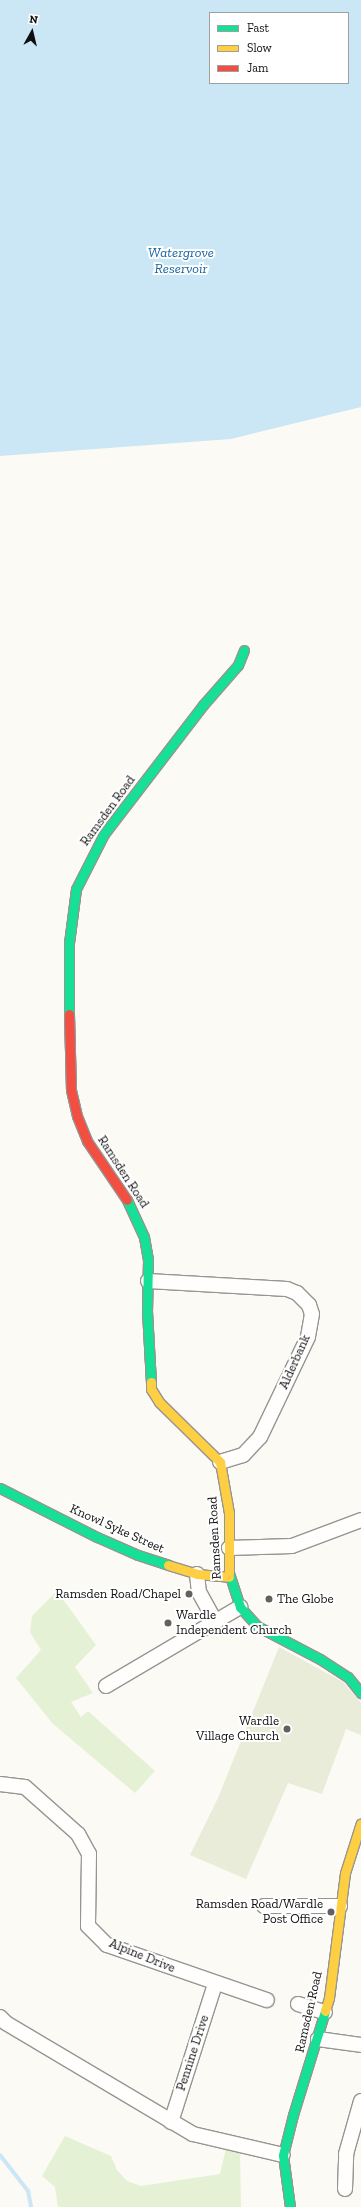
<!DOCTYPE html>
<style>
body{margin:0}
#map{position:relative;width:361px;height:2207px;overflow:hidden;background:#fcfaf4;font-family:"Zilla Slab",serif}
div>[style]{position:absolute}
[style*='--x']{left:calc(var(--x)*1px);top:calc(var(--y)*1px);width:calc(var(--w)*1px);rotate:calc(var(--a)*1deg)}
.green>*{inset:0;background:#e5f1d4}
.cemetery>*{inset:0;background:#e8ecd8}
.water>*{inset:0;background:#cbe6f5}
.stream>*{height:4px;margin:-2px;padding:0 2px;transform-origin:2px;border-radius:2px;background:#cbe6f5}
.roads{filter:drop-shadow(1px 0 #969592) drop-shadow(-1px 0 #969592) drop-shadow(0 1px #969592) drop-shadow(0 -1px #969592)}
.street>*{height:14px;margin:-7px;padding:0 7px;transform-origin:7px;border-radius:7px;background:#fffefd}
.fast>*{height:9px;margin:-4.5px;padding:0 4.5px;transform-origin:4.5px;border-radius:4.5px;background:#16e098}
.slow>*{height:9px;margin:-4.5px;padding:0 4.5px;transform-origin:4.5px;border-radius:4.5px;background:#ffcf43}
.jam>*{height:9px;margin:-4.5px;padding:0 4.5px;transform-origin:4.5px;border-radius:4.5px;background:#f24e42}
.dots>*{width:11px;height:11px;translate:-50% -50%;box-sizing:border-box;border:2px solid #fff;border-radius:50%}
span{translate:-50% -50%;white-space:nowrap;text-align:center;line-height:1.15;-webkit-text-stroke:4px #fff;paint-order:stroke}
.street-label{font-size:13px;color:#0f0f0f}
.poi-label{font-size:13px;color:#0f0f0f}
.right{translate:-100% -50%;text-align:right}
.left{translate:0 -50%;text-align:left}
.water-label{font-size:14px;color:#19659f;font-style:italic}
.legend{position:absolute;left:209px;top:12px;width:140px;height:72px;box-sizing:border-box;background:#fff;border:1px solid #9f9f9f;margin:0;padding:5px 7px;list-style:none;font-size:12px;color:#0f0f0f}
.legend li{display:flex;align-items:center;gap:8px;height:20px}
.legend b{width:20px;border:1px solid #9f9f9f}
.north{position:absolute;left:12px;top:12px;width:40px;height:40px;-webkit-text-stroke:3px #fff;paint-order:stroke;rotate:8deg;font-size:11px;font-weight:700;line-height:16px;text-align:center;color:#0f0f0f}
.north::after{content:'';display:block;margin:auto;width:14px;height:18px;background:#0f0f0f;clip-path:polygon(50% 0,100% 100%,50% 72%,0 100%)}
</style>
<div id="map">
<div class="green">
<div style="clip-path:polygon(57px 1591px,96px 1645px,75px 1667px,93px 1693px,71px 1702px,81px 1717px,88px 1711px,155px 1771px,135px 1793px,53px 1724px,16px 1678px,41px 1650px,30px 1632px,32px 1616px)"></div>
<div style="clip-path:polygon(65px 2136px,111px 2156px,117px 2170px,127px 2181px,141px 2186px,220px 2174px,226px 2148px,240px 2151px,241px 2207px,58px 2207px,55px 2187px,42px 2176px)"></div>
</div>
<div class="cemetery">
<div style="clip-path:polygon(279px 1647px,343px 1682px,361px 1703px,361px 1735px,346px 1729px,322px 1794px,288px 1783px,246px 1879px,190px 1855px,218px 1798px)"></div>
</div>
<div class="water">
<div style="clip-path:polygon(evenodd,0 0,361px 0,361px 407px,231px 439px,0 456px,0 0,210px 13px,348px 13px,348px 83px,210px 83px,210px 13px)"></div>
</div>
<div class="stream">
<div style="--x:0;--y:2155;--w:46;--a:52.1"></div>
<div style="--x:28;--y:2191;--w:16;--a:79"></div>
</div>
<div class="roads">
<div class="street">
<div style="--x:148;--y:1281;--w:139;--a:3.3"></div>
<div style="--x:287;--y:1289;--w:11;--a:22"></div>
<div style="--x:297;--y:1293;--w:17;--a:45"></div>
<div style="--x:309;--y:1305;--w:9;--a:72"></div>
<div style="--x:312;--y:1314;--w:23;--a:100"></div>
<div style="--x:308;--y:1337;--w:111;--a:115.6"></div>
<div style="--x:260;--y:1437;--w:25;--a:133"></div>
<div style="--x:243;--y:1455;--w:24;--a:163"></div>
<div style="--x:229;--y:1548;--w:63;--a:-1.8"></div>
<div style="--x:292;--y:1546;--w:74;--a:-20.6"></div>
<div style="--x:197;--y:1574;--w:18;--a:84"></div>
<div style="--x:199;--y:1592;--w:35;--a:61"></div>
<div style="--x:106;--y:1686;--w:156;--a:-30.5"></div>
<div style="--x:0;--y:1784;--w:25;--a:7"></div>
<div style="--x:25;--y:1787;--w:71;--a:41.6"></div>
<div style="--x:78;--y:1834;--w:23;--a:61"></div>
<div style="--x:89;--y:1854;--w:72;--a:90.8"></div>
<div style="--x:88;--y:1926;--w:27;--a:45"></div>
<div style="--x:107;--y:1945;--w:169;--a:19"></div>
<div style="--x:264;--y:1906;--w:76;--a:0"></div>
<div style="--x:298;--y:2004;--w:28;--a:17"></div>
<div style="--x:0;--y:2017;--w:8;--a:45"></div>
<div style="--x:6;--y:2023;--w:217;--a:30.7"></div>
<div style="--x:193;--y:2134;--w:92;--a:13.1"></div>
<div style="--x:318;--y:2039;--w:43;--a:7.9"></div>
<div style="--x:171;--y:2122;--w:145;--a:-72.3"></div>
<div style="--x:345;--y:2189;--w:35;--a:-88"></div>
<div style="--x:346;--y:2154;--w:55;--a:-74.2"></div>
</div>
<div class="fast">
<div style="--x:69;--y:1014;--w:71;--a:-90"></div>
<div style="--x:69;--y:943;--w:54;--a:-82.6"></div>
<div style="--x:76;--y:889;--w:62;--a:-63"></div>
<div style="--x:104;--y:834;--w:163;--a:-52.5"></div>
<div style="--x:203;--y:705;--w:53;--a:-48.8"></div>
<div style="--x:238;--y:665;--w:16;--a:-68"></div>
<div style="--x:127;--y:1200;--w:41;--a:65.3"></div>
<div style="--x:144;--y:1237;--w:23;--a:80"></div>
<div style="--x:148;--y:1260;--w:51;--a:91.1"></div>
<div style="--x:147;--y:1311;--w:71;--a:86.8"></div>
<div style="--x:0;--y:1488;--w:109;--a:26.8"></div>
<div style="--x:97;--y:1537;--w:45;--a:23.7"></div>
<div style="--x:138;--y:1555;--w:32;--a:18"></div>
<div style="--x:229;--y:1573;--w:36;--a:72"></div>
<div style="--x:240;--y:1607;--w:25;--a:48"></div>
<div style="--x:257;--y:1626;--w:71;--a:27.6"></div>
<div style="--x:320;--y:1659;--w:33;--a:33"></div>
<div style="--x:348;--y:1677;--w:21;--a:51"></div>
<div style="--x:290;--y:2207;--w:52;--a:-97.7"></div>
<div style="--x:283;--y:2155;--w:41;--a:-76"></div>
<div style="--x:293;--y:2115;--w:109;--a:-72.9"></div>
</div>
<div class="slow">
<div style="--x:151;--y:1382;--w:7;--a:90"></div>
<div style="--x:151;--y:1389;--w:15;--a:58"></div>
<div style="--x:159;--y:1402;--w:86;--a:44.5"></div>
<div style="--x:220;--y:1462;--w:52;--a:80"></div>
<div style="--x:229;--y:1513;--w:60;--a:90"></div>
<div style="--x:168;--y:1565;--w:30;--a:17"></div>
<div style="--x:197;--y:1574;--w:32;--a:5"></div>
<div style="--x:325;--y:2011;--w:14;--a:-73"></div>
<div style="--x:329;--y:1998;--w:126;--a:-82.7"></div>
<div style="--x:345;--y:1873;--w:52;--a:-72.3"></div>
</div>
<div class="jam">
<div style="--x:69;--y:1014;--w:76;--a:88.5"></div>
<div style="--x:71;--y:1090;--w:27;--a:77"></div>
<div style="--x:77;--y:1116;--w:27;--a:68"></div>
<div style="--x:87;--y:1141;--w:71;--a:55.9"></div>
</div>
</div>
<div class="dots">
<div style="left:189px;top:1594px;background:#62615f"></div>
<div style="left:269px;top:1599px;background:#62615f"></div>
<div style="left:168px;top:1623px;background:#62615f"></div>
<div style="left:287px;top:1729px;background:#62615f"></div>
<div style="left:331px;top:1912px;background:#62615f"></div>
</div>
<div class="street-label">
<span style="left:108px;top:811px;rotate:-54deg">Ramsden Road</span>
<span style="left:123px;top:1172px;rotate:57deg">Ramsden Road</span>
<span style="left:295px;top:1362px;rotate:-66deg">Alderbank</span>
<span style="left:117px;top:1529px;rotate:24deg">Knowl Syke Street</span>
<span style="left:215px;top:1538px;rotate:-93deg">Ramsden Road</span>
<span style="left:142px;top:1956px;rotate:22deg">Alpine Drive</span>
<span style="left:309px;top:2012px;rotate:-77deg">Ramsden Road</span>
<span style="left:193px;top:2053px;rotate:-72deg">Pennine Drive</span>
</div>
<div class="poi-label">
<span class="right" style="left:181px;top:1594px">Ramsden Road/Chapel</span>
<span class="left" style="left:277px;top:1599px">The Globe</span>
<span class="left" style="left:176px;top:1623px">Wardle<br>Independent Church</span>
<span class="right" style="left:279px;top:1729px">Wardle<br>Village Church</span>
<span class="right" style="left:323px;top:1912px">Ramsden Road/Wardle<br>Post Office</span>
</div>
<div class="water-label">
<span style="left:181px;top:261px">Watergrove<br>Reservoir</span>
</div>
<ul class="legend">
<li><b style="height:5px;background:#16e098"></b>Fast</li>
<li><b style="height:5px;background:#ffcf43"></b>Slow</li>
<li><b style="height:5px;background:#f24e42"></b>Jam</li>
</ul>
<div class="north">N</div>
</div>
